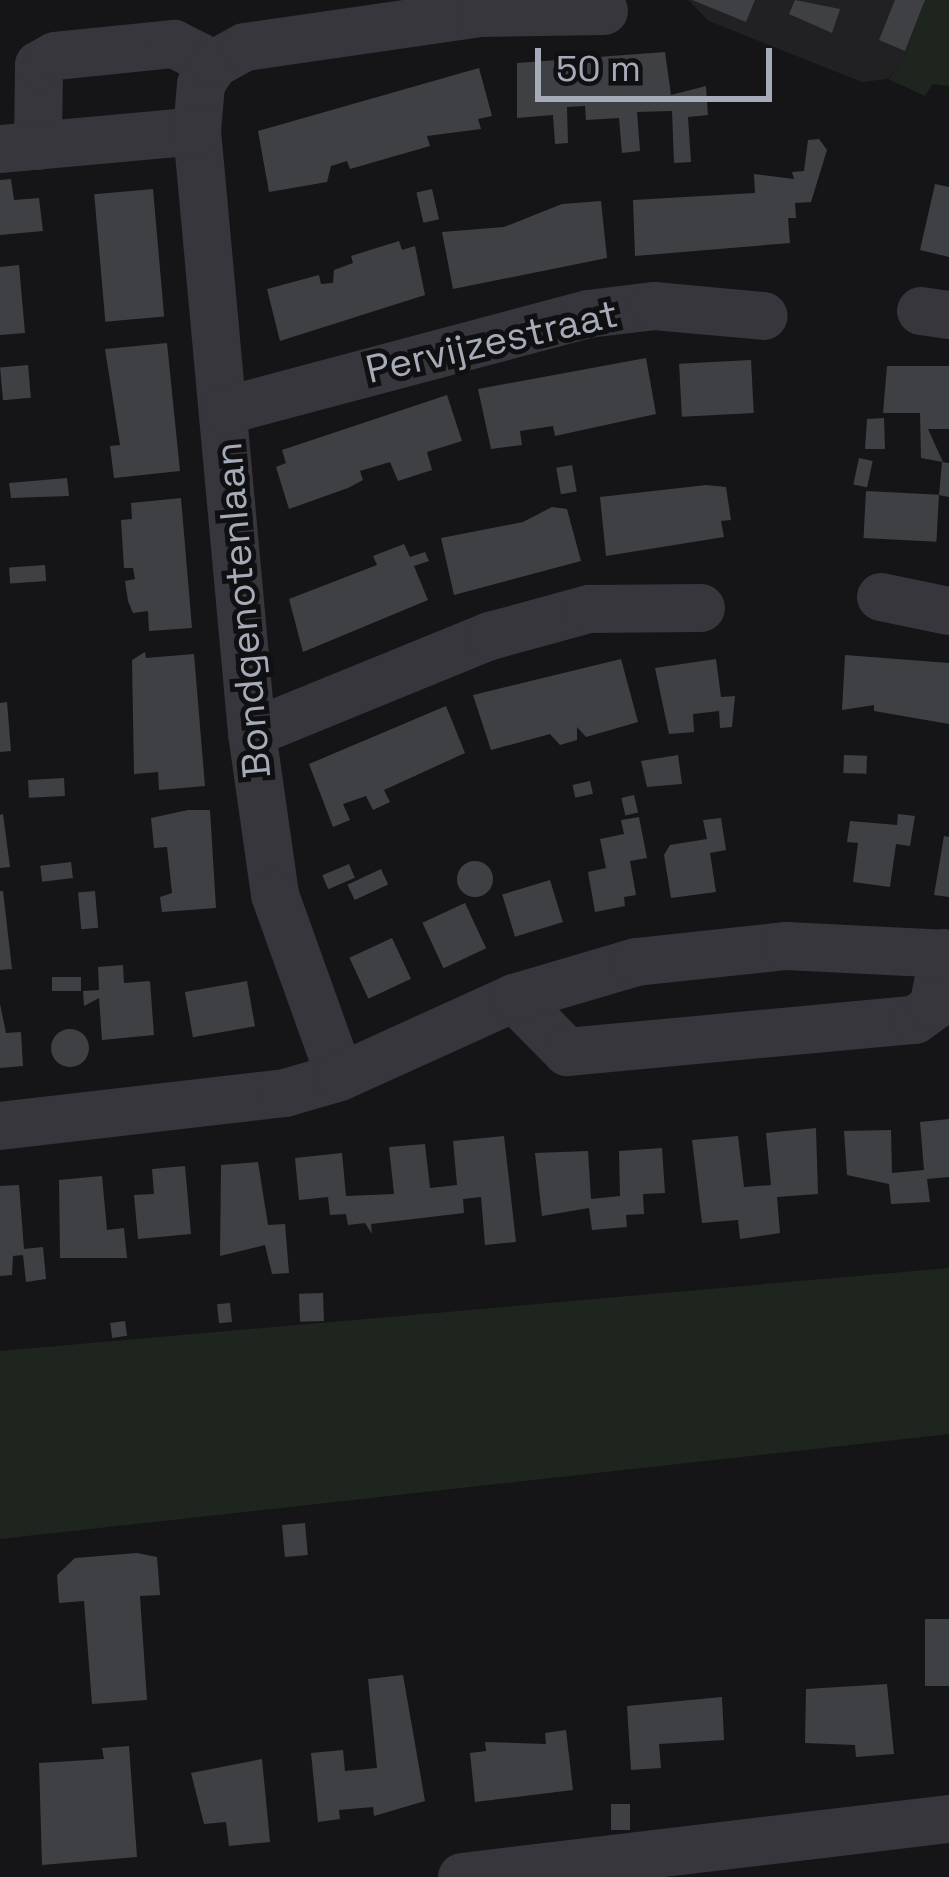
<!DOCTYPE html>
<style>
body{margin:0}
#map{position:relative;width:949px;height:1877px;overflow:hidden;background:#151517;font-family:"Space Grotesk",sans-serif}
div>[style]{position:absolute}
[style*='--x']{left:calc(var(--x)*1px);top:calc(var(--y)*1px);width:calc(var(--w)*1px);rotate:calc(var(--a)*1deg)}
.built>*{inset:0;background:#212124}
.green>*{inset:0;background:#1d251e}
.building>*{inset:0;background:#3f4044;transform-origin:0 0}
.round{border-radius:50%}
.minor>*{height:48px;margin:-24px;padding:0 24px;transform-origin:24px;border-radius:24px;background:#36363c}
span{translate:-50% -50%;white-space:nowrap;text-align:center;line-height:1.15;-webkit-text-stroke:10px #101012;paint-order:stroke}
.street-label{font-size:39px;color:#a6abb8}
.scale{position:absolute;left:535px;top:48px;width:237px;height:54px;box-sizing:border-box;border:6px solid #a6abb8;border-top:0;padding-left:15px;font-size:36px;line-height:42px;white-space:nowrap;color:#a6abb8;-webkit-text-stroke:9px #101012;paint-order:stroke}
</style>
<div id="map">
<div class="built">
<div style="clip-path:polygon(688px 0,925px 0,901px 65px,887px 79px,862px 82px,709px 21px)"></div>
</div>
<div class="green">
<div style="clip-path:polygon(925px 0,949px 0,949px 86px,933px 84px,925px 96px,888px 79px,901px 65px)"></div>
<div style="clip-path:polygon(949px 1268px,949px 1434px,0 1539px,0 1351px)"></div>
</div>
<div class="building">
<div style="clip-path:polygon(692px 0,755px 0,746px 22px)"></div>
<div style="clip-path:polygon(795px 0,840px 9px,832px 33px,789px 14px)"></div>
<div style="clip-path:polygon(895px 0,925px 0,905px 51px,879px 40px)"></div>
<div style="clip-path:polygon(665px 52px,671px 95px,706px 86px,708px 115px,688px 117px,691px 162px,674px 163px,672px 111px,637px 112px,640px 151px,622px 153px,619px 118px,586px 120px,585px 106px,567px 107px,568px 143px,555px 144px,553px 115px,517px 118px,517px 63px)"></div>
<div style="clip-path:polygon(479px 68px,492px 116px,478px 119px,481px 129px,427px 136px,430px 146px,350px 169px,347px 161px,331px 166px,327px 182px,269px 192px,258px 131px)"></div>
<div style="clip-path:polygon(819px 139px,827px 150px,811px 202px,795px 203px,796px 218px,788px 218px,790px 243px,635px 256px,633px 200px,755px 193px,754px 174px,794px 179px,792px 172px,804px 171px,808px 140px)"></div>
<div style="clip-path:polygon(11px 179px,14px 200px,39px 198px,43px 231px,0 235px,0 180px)"></div>
<div style="clip-path:polygon(935px 184px,949px 187px,949px 257px,920px 250px)"></div>
<div style="left:153px;top:189px;width:128px;height:59px;rotate:85deg"></div>
<div style="left:432px;top:189px;width:31px;height:16px;rotate:77deg"></div>
<div style="clip-path:polygon(601px 201px,607px 258px,453px 289px,442px 232px,504px 227px,562px 204px)"></div>
<div style="clip-path:polygon(399px 241px,402px 250px,415px 246px,425px 295px,280px 341px,267px 289px,319px 275px,321px 284px,333px 283px,334px 270px,353px 263px,351px 256px)"></div>
<div style="clip-path:polygon(19px 265px,25px 333px,0 335px,0 267px)"></div>
<div style="clip-path:polygon(167px 343px,180px 471px,114px 478px,110px 446px,120px 445px,105px 349px)"></div>
<div style="clip-path:polygon(646px 358px,656px 414px,555px 436px,553px 426px,520px 431px,522px 445px,491px 449px,478px 389px)"></div>
<div style="left:751px;top:360px;width:53px;height:72px;rotate:87deg"></div>
<div style="left:28px;top:365px;width:33px;height:28px;rotate:85deg"></div>
<div style="clip-path:polygon(887px 366px,949px 366px,949px 429px,928px 429px,943px 462px,921px 458px,920px 413px,883px 413px)"></div>
<div style="clip-path:polygon(447px 395px,462px 441px,427px 452px,432px 470px,398px 481px,390px 462px,360px 471px,363px 480px,348px 488px,289px 509px,276px 467px,286px 463px,282px 450px)"></div>
<div style="clip-path:polygon(884px 418px,885px 449px,865px 449px,867px 419px)"></div>
<div style="left:859px;top:458px;width:14px;height:27px;rotate:12deg"></div>
<div style="clip-path:polygon(942px 462px,949px 463px,949px 497px,939px 495px)"></div>
<div style="left:572px;top:465px;width:27px;height:16px;rotate:80deg"></div>
<div style="clip-path:polygon(67px 478px,69px 496px,11px 498px,9px 483px)"></div>
<div style="clip-path:polygon(706px 485px,726px 487px,731px 520px,721px 521px,724px 537px,606px 556px,600px 497px)"></div>
<div style="left:866px;top:491px;width:73px;height:47px;rotate:3deg"></div>
<div style="clip-path:polygon(181px 498px,192px 628px,149px 631px,148px 611px,133px 613px,128px 601px,125px 581px,135px 579px,133px 568px,124px 568px,121px 520px,132px 519px,131px 503px)"></div>
<div style="clip-path:polygon(552px 507px,567px 509px,581px 561px,454px 595px,441px 538px,523px 522px)"></div>
<div style="clip-path:polygon(404px 544px,410px 557px,425px 552px,429px 561px,414px 566px,428px 600px,303px 652px,289px 599px,377px 565px,373px 556px)"></div>
<div style="left:45px;top:565px;width:16px;height:36px;rotate:86deg"></div>
<div style="clip-path:polygon(145px 652px,146px 658px,194px 654px,205px 786px,159px 790px,158px 772px,134px 774px,132px 660px)"></div>
<div style="clip-path:polygon(845px 655px,949px 663px,949px 724px,874px 711px,874px 705px,842px 710px)"></div>
<div style="clip-path:polygon(621px 659px,638px 722px,586px 737px,577px 727px,577px 740px,560px 745px,550px 734px,491px 750px,473px 695px)"></div>
<div style="clip-path:polygon(716px 659px,721px 697px,735px 696px,732px 727px,720px 728px,719px 711px,693px 714px,694px 732px,669px 734px,655px 668px)"></div>
<div style="clip-path:polygon(7px 702px,11px 751px,0 752px,0 703px)"></div>
<div style="clip-path:polygon(446px 706px,465px 753px,384px 790px,390px 802px,373px 810px,366px 796px,343px 804px,350px 820px,333px 827px,309px 764px)"></div>
<div style="clip-path:polygon(678px 755px,682px 784px,647px 787px,641px 761px)"></div>
<div style="left:844px;top:755px;width:23px;height:18px;rotate:2deg"></div>
<div style="left:64px;top:778px;width:18px;height:36px;rotate:87deg"></div>
<div style="left:590px;top:781px;width:13px;height:18px;rotate:77deg"></div>
<div style="left:634px;top:795px;width:18px;height:13px;rotate:77deg"></div>
<div style="clip-path:polygon(188px 810px,210px 810px,216px 908px,162px 912px,160px 897px,172px 893px,167px 847px,154px 848px,151px 818px)"></div>
<div style="clip-path:polygon(3px 814px,10px 867px,0 868px,0 815px)"></div>
<div style="clip-path:polygon(898px 814px,915px 816px,910px 846px,896px 844px,890px 887px,853px 882px,858px 843px,847px 842px,850px 821px,897px 825px)"></div>
<div style="clip-path:polygon(639px 817px,647px 858px,630px 861px,636px 895px,624px 897px,625px 906px,595px 912px,588px 872px,606px 868px,600px 839px,624px 834px,621px 820px)"></div>
<div style="clip-path:polygon(721px 818px,726px 850px,710px 853px,716px 892px,671px 898px,664px 855px,670px 845px,707px 839px,703px 820px)"></div>
<div style="clip-path:polygon(944px 836px,949px 837px,949px 897px,934px 895px)"></div>
<div class="round" style="left:457px;top:861px;width:36px;height:36px"></div>
<div style="left:71px;top:862px;width:16px;height:31px;rotate:83deg"></div>
<div style="left:349px;top:864px;width:15px;height:29px;rotate:67deg"></div>
<div style="left:381px;top:869px;width:17px;height:37px;rotate:65deg"></div>
<div style="left:550px;top:880px;width:44px;height:50px;rotate:73deg"></div>
<div style="clip-path:polygon(0 891px,3px 891px,12px 969px,0 970px)"></div>
<div style="left:95px;top:891px;width:37px;height:17px;rotate:85deg"></div>
<div style="left:465px;top:903px;width:50px;height:47px;rotate:65deg"></div>
<div style="left:392px;top:938px;width:45px;height:47px;rotate:65deg"></div>
<div style="clip-path:polygon(123px 965px,124px 983px,150px 981px,154px 1035px,102px 1040px,99px 998px,84px 1006px,83px 991px,99px 990px,98px 967px)"></div>
<div style="left:81px;top:977px;width:14px;height:29px;rotate:90deg"></div>
<div style="left:247px;top:981px;width:46px;height:63px;rotate:80deg"></div>
<div style="clip-path:polygon(0 1004px,6px 1033px,21px 1032px,23px 1066px,0 1068px)"></div>
<div class="round" style="left:51px;top:1029px;width:38px;height:38px"></div>
<div style="clip-path:polygon(949px 1119px,949px 1177px,927px 1179px,930px 1202px,891px 1204px,889px 1184px,847px 1175px,844px 1131px,891px 1130px,892px 1173px,924px 1170px,920px 1122px)"></div>
<div style="clip-path:polygon(816px 1128px,818px 1194px,777px 1197px,780px 1233px,740px 1239px,738px 1220px,702px 1223px,692px 1140px,738px 1136px,744px 1187px,771px 1185px,766px 1133px)"></div>
<div style="clip-path:polygon(504px 1136px,516px 1242px,485px 1245px,481px 1197px,463px 1199px,464px 1213px,371px 1224px,372px 1234px,365px 1223px,348px 1225px,346px 1214px,330px 1215px,328px 1197px,299px 1200px,295px 1158px,342px 1153px,346px 1196px,394px 1194px,389px 1147px,425px 1144px,430px 1188px,457px 1185px,453px 1141px)"></div>
<div style="clip-path:polygon(662px 1148px,665px 1193px,643px 1194px,644px 1214px,626px 1215px,627px 1227px,592px 1230px,589px 1208px,542px 1216px,535px 1153px,588px 1151px,591px 1199px,620px 1196px,619px 1151px)"></div>
<div style="clip-path:polygon(258px 1162px,268px 1225px,285px 1224px,289px 1273px,272px 1274px,265px 1245px,220px 1256px,221px 1165px)"></div>
<div style="clip-path:polygon(185px 1166px,191px 1234px,138px 1239px,134px 1195px,154px 1194px,152px 1169px)"></div>
<div style="clip-path:polygon(102px 1176px,107px 1230px,124px 1228px,127px 1258px,60px 1258px,59px 1180px)"></div>
<div style="clip-path:polygon(19px 1185px,24px 1249px,43px 1247px,46px 1279px,26px 1282px,23px 1255px,13px 1256px,12px 1275px,0 1276px,0 1186px)"></div>
<div style="left:323px;top:1293px;width:28px;height:24px;rotate:88deg"></div>
<div style="left:230px;top:1303px;width:19px;height:13px;rotate:84deg"></div>
<div style="left:125px;top:1321px;width:15px;height:15px;rotate:82deg"></div>
<div style="left:305px;top:1523px;width:32px;height:23px;rotate:85deg"></div>
<div style="clip-path:polygon(137px 1553px,157px 1557px,160px 1595px,140px 1596px,147px 1700px,92px 1704px,84px 1601px,59px 1603px,57px 1575px,75px 1558px)"></div>
<div style="left:949px;top:1619px;width:67px;height:24px;rotate:90deg"></div>
<div style="clip-path:polygon(403px 1675px,425px 1801px,374px 1816px,373px 1807px,339px 1810px,340px 1819px,318px 1822px,311px 1753px,343px 1750px,345px 1771px,377px 1768px,368px 1679px)"></div>
<div style="clip-path:polygon(887px 1684px,894px 1754px,856px 1757px,855px 1745px,805px 1743px,806px 1689px)"></div>
<div style="clip-path:polygon(722px 1697px,724px 1740px,659px 1744px,661px 1768px,631px 1770px,627px 1706px)"></div>
<div style="clip-path:polygon(566px 1730px,573px 1790px,475px 1802px,470px 1753px,486px 1751px,485px 1742px,546px 1744px,545px 1733px)"></div>
<div style="clip-path:polygon(129px 1746px,137px 1857px,42px 1865px,39px 1763px,104px 1759px,102px 1748px)"></div>
<div style="clip-path:polygon(262px 1759px,270px 1842px,229px 1846px,226px 1822px,204px 1824px,191px 1773px)"></div>
<div style="left:611px;top:1804px;width:19px;height:26px"></div>
</div>
<div class="minor">
<div style="--x:197;--y:131;--w:605;--a:84.78"></div>
<div style="--x:252;--y:733;--w:164;--a:81.9"></div>
<div style="--x:275;--y:895;--w:193;--a:70.3"></div>
<div style="--x:38;--y:146;--w:81;--a:-89.3"></div>
<div style="--x:39;--y:65;--w:18;--a:-29"></div>
<div style="--x:55;--y:56;--w:120;--a:-5.8"></div>
<div style="--x:174;--y:44;--w:45;--a:26.6"></div>
<div style="--x:0;--y:149;--w:198;--a:-5.2"></div>
<div style="--x:197;--y:131;--w:47;--a:-85.1"></div>
<div style="--x:201;--y:84;--w:24;--a:-57"></div>
<div style="--x:214;--y:64;--w:35;--a:-29"></div>
<div style="--x:245;--y:47;--w:238;--a:-8.2"></div>
<div style="--x:481;--y:13;--w:123;--a:-0.9"></div>
<div style="--x:921;--y:311;--w:28;--a:8"></div>
<div style="--x:224;--y:411;--w:377;--a:-14.9"></div>
<div style="--x:588;--y:314;--w:66;--a:-6.9"></div>
<div style="--x:654;--y:306;--w:110;--a:5.2"></div>
<div style="--x:881;--y:597;--w:69;--a:11.6"></div>
<div style="--x:252;--y:733;--w:257;--a:-22.2"></div>
<div style="--x:490;--y:636;--w:103;--a:-15.3"></div>
<div style="--x:589;--y:609;--w:112;--a:-0.5"></div>
<div style="--x:514;--y:998;--w:76;--a:45.5"></div>
<div style="--x:567;--y:1052;--w:349;--a:-5.3"></div>
<div style="--x:915;--y:1020;--w:22;--a:-36"></div>
<div style="--x:933;--y:1007;--w:55;--a:-78.5"></div>
<div style="--x:0;--y:1126;--w:287;--a:-6.6"></div>
<div style="--x:285;--y:1093;--w:57;--a:-16.2"></div>
<div style="--x:340;--y:1077;--w:191;--a:-24.4"></div>
<div style="--x:514;--y:998;--w:127;--a:-16.4"></div>
<div style="--x:636;--y:962;--w:151;--a:-6.1"></div>
<div style="--x:786;--y:946;--w:163;--a:2.8"></div>
<div style="--x:462;--y:1877;--w:490;--a:-6.8"></div>
</div>
<div class="street-label">
<span style="left:492px;top:342px;rotate:-13deg">Pervijzestraat</span>
<span style="left:243px;top:610px;rotate:-95deg">Bondgenotenlaan</span>
</div>
<div class="scale">50 m</div>
</div>
